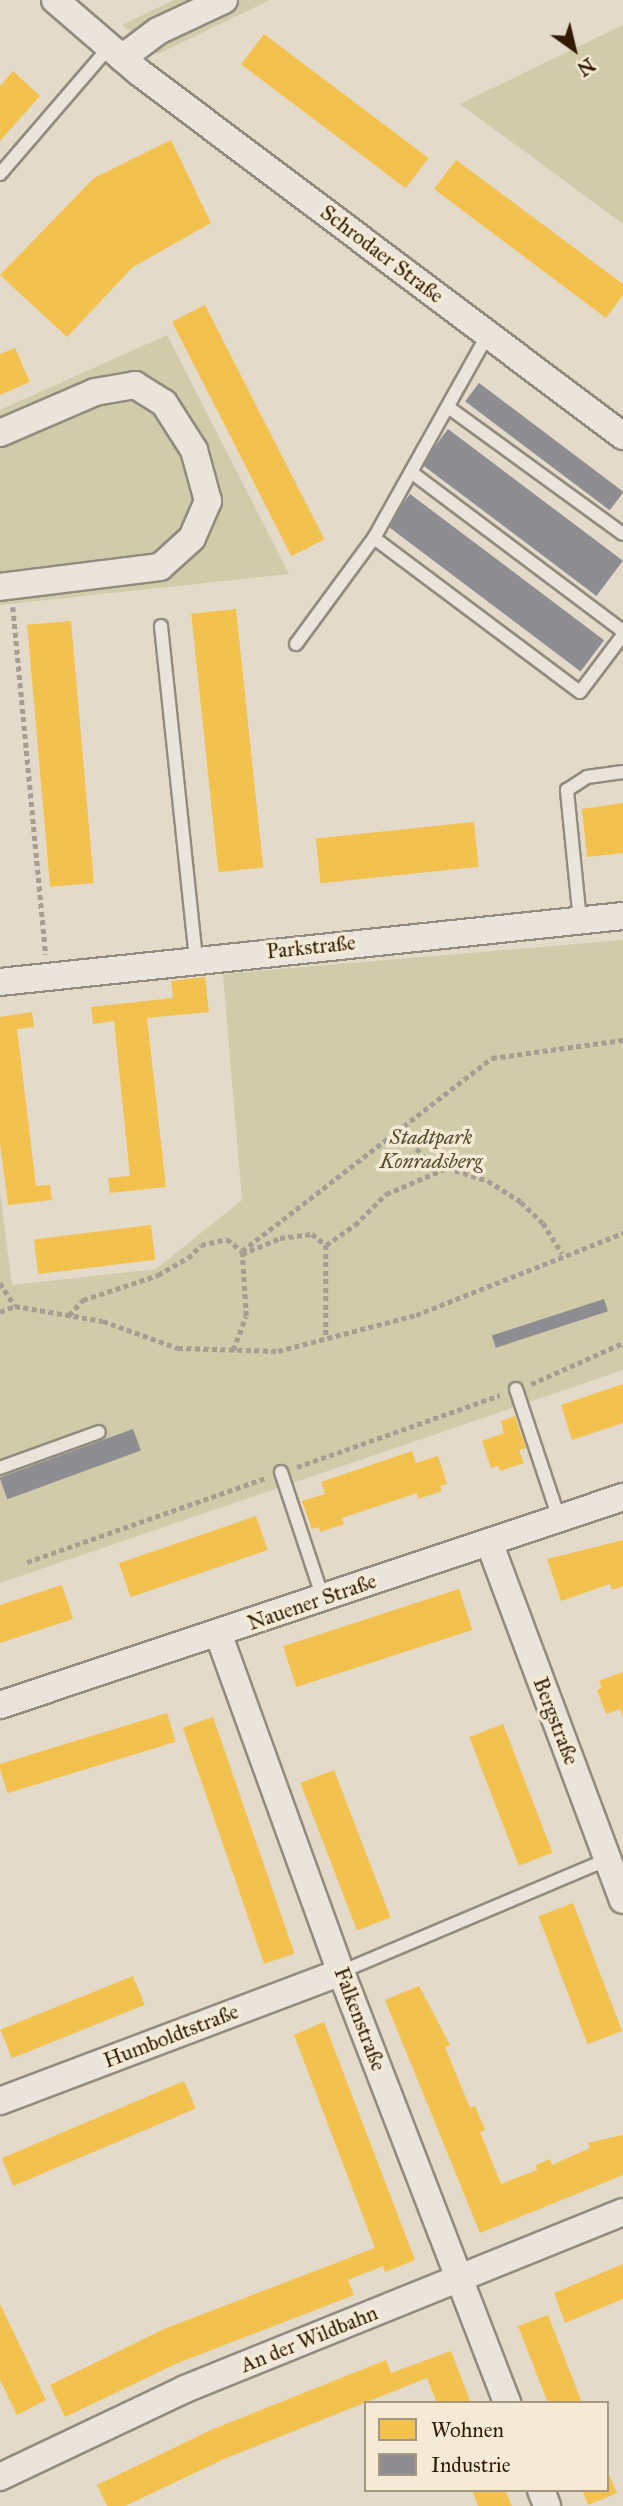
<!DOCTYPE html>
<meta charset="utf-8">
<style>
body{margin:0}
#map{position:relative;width:623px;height:2506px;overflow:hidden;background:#e4daca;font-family:"IM FELL Great Primer",serif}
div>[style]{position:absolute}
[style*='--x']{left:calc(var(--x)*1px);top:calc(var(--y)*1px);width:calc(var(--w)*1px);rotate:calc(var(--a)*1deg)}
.green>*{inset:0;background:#d0cba9}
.homes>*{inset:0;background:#f2c14e;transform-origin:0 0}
.industry>*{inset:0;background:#8d8d92;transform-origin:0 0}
.path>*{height:4.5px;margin-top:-2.25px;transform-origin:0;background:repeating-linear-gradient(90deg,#a59e95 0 5px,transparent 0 8.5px)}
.roads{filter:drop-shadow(2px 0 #938b7e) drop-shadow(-2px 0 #938b7e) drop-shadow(0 2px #938b7e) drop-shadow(0 -2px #938b7e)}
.lane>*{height:12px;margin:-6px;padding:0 6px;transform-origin:6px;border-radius:6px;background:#e9e5dd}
.street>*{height:26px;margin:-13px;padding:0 13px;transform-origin:13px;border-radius:13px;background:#e9e5dd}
span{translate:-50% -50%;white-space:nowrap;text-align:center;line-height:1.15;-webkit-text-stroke:7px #f4ead6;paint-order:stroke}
.street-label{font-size:21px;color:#321b00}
.park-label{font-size:21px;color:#5c4c2b;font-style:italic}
.legend{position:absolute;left:364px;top:2401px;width:245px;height:91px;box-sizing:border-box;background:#f4ead6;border:2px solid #a69780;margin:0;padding:9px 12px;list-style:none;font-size:21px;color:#321b00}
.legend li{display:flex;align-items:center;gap:14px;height:35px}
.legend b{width:35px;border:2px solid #a69780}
.north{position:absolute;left:539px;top:14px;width:70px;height:70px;-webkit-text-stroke:5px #f4ead6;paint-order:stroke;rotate:146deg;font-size:19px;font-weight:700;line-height:28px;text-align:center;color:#321b00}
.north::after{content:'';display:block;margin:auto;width:24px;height:32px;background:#321b00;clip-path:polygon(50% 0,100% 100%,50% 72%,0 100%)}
</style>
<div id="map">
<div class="green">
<div style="clip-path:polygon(174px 0,270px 0,158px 54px,122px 25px)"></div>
<div style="clip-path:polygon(623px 25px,623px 224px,460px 104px)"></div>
<div style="clip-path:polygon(167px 335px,289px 574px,0 605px,0 410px)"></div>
<div style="clip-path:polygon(623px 940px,623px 1370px,0 1583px,0 1192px,12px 1285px,156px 1269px,242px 1200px,223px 974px)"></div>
</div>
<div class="homes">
<div style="left:264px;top:34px;width:206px;height:38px;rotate:37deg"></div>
<div style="clip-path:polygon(13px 71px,40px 96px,0 141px,0 86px)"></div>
<div style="clip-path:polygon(171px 140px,211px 223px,133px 267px,67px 337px,0 275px,94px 178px)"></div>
<div style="clip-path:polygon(456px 160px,623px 284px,623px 295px,606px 318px,434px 189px)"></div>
<div style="left:205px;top:305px;width:263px;height:37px;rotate:63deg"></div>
<div style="clip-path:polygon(15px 348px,30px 382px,0 395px,0 354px)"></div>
<div style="left:236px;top:609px;width:260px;height:45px;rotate:84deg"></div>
<div style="left:71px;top:621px;width:263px;height:44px;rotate:85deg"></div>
<div style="clip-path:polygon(623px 803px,623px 853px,587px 857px,582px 809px)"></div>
<div style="left:474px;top:822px;width:45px;height:159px;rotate:84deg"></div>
<div style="clip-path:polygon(205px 977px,209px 1012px,147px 1018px,166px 1187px,110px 1193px,108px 1178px,130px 1176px,114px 1021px,93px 1024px,91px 1007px,173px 998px,171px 981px)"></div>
<div style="clip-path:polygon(32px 1012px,34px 1027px,17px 1029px,36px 1186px,50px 1185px,52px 1200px,8px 1205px,0 1143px,0 1017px)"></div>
<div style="left:151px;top:1225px;width:35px;height:118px;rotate:83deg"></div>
<div style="clip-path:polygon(623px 1384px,623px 1423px,572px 1440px,561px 1405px)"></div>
<div style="clip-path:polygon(515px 1416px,526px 1448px,519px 1450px,524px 1463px,500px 1471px,498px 1466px,491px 1468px,482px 1441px,504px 1433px,501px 1421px)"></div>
<div style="clip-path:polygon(412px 1451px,416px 1463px,438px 1456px,447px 1484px,440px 1486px,442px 1491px,418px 1499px,417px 1493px,342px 1518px,344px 1524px,320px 1532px,319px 1527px,312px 1529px,302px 1501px,325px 1494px,321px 1482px)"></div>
<div style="left:256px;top:1516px;width:36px;height:145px;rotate:71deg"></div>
<div style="clip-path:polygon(623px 1540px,623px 1586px,612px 1590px,610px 1584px,561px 1601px,547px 1559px)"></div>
<div style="clip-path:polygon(62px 1585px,73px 1619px,0 1643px,0 1605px)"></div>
<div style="left:459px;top:1589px;width:43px;height:185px;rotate:72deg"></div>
<div style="clip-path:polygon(623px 1672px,623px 1717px,620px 1709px,606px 1714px,597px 1690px,602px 1688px,599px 1681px)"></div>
<div style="left:167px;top:1713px;width:30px;height:176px;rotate:73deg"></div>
<div style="left:213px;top:1717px;width:250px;height:32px;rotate:71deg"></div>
<div style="left:503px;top:1724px;width:138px;height:36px;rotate:69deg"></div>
<div style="left:334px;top:1770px;width:158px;height:36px;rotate:69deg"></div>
<div style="left:573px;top:1903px;width:137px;height:37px;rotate:69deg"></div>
<div style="left:133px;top:1976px;width:31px;height:143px;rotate:68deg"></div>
<div style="clip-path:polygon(419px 1986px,450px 2045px,445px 2047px,470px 2108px,475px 2106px,485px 2130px,480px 2132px,501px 2184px,537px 2170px,536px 2165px,550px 2159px,552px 2165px,590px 2148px,588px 2143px,623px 2135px,623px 2175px,480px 2233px,385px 2000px)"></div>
<div style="clip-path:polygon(324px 2022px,415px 2260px,385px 2272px,383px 2266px,348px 2280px,354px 2295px,178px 2363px,65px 2417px,50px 2385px,164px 2329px,375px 2248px,294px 2035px)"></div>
<div style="left:184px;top:2081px;width:30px;height:198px;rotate:67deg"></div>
<div style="clip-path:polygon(623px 2264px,623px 2299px,565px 2323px,554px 2293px)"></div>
<div style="clip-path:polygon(0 2304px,46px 2400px,17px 2415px,0 2380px)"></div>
<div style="clip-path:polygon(548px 2315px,582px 2403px,548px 2403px,518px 2326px)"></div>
<div style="clip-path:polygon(451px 2351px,471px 2403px,437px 2403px,427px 2378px,224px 2459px,125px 2506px,107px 2506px,97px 2485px,211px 2430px,386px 2360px,391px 2373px)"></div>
<div style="clip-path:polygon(607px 2470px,617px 2493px,588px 2505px,582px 2490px,607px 2490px)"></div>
<div style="clip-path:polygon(472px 2490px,505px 2490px,512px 2506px,478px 2506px)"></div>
</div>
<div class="industry">
<div style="left:479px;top:383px;width:181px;height:23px;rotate:37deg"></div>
<div style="left:448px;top:429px;width:219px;height:44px;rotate:37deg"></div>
<div style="left:410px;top:494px;width:243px;height:39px;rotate:37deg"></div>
<div style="left:604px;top:1299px;width:13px;height:118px;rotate:72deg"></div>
<div style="left:133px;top:1429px;width:23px;height:142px;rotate:70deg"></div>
</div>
<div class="path">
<div style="--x:13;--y:607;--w:349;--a:84.6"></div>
<div style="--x:400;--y:1129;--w:57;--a:49.3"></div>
<div style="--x:326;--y:1245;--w:93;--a:90"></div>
<div style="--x:242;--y:1254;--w:41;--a:-22.8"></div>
<div style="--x:280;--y:1238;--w:32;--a:-7"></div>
<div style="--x:312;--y:1234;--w:18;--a:38"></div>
<div style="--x:326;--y:1245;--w:35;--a:-35"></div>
<div style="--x:355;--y:1225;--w:44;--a:-45"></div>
<div style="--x:386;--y:1194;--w:66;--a:-23.1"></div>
<div style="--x:447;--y:1168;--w:43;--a:17.6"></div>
<div style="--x:488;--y:1181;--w:39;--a:32"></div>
<div style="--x:521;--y:1202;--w:30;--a:44"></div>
<div style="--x:543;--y:1223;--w:36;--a:58"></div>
<div style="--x:0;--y:1283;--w:27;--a:57"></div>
<div style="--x:0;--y:1312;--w:16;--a:-22"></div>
<div style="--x:15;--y:1306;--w:89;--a:9.7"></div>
<div style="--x:103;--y:1321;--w:80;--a:19.8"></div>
<div style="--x:178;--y:1348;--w:100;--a:1.7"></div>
<div style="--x:278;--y:1351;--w:143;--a:-14.6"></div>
<div style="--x:416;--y:1315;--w:223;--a:-21.6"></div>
<div style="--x:69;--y:1315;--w:21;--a:-47"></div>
<div style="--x:83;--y:1300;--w:79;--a:-18.4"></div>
<div style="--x:158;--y:1275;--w:34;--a:-30"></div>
<div style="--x:188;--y:1258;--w:18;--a:-45"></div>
<div style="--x:201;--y:1245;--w:27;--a:-13"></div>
<div style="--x:227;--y:1239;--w:19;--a:39"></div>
<div style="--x:233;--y:1350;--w:36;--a:-69"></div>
<div style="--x:246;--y:1316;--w:65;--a:-93.5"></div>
<div style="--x:242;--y:1251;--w:316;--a:-37.7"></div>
<div style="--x:492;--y:1058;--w:132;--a:-7.8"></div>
<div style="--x:531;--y:1384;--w:101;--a:-24"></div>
<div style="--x:297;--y:1467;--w:215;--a:-19.5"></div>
<div style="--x:27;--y:1562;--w:253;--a:-19.4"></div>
</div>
<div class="roads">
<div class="lane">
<div style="--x:0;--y:174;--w:169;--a:-49.3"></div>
<div style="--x:448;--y:407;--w:216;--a:36"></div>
<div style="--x:411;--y:472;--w:265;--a:36.9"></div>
<div style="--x:374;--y:538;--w:257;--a:36.8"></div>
<div style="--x:580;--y:692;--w:71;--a:-53"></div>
<div style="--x:161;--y:626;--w:334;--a:84"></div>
<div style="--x:296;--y:644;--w:132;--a:-53.7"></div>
<div style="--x:374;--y:538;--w:234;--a:-60.8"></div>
<div style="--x:580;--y:921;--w:132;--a:-95.7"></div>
<div style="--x:567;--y:790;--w:24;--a:-33"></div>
<div style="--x:587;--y:777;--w:36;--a:-8"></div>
<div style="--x:516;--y:1389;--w:136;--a:71.6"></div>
<div style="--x:0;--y:1468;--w:105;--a:-20"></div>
<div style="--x:281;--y:1472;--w:133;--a:71.6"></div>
<div style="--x:341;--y:1972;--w:290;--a:-22.9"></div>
</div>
<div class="street">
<div style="--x:55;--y:0;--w:112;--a:40.7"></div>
<div style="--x:140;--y:73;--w:604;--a:36.93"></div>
<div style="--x:122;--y:58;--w:45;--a:-36.9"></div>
<div style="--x:158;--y:31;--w:73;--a:-25.2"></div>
<div style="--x:0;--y:433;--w:103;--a:-23.3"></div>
<div style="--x:95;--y:392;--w:41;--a:-9.9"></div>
<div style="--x:135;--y:385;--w:34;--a:32"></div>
<div style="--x:164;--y:403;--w:56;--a:57.4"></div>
<div style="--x:194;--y:450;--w:53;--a:74.6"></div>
<div style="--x:208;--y:501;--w:40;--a:113.4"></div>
<div style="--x:192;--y:538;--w:43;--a:137.8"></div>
<div style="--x:160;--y:567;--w:161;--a:172.9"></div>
<div style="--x:0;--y:982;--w:626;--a:-6.05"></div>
<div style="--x:489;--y:1542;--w:382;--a:69.5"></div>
<div style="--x:218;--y:1633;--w:361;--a:70.1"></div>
<div style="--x:341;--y:1972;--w:462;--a:68.9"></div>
<div style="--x:0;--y:1705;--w:657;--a:-18.46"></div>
<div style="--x:0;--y:2101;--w:365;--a:-20.7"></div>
<div style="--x:0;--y:2477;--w:205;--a:-25.4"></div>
<div style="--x:185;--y:2389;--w:472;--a:-22"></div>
<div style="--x:541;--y:2490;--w:17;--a:69"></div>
</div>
</div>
<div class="street-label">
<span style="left:382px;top:254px;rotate:37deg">Schrodaer Straße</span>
<span style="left:311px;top:947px;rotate:-6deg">Parkstraße</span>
<span style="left:312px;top:1602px;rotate:-19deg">Nauener Straße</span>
<span style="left:556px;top:1721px;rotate:69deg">Bergstraße</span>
<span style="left:360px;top:2019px;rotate:69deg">Falkenstraße</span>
<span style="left:171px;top:2036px;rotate:-21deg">Humboldtstraße</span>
<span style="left:309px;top:2339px;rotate:-22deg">An der Wildbahn</span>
</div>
<div class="park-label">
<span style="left:431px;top:1149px">Stadtpark<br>Konradsberg</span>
</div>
<ul class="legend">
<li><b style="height:19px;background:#f2c14e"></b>Wohnen</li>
<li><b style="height:19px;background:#8d8d92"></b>Industrie</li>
</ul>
<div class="north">N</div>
</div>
